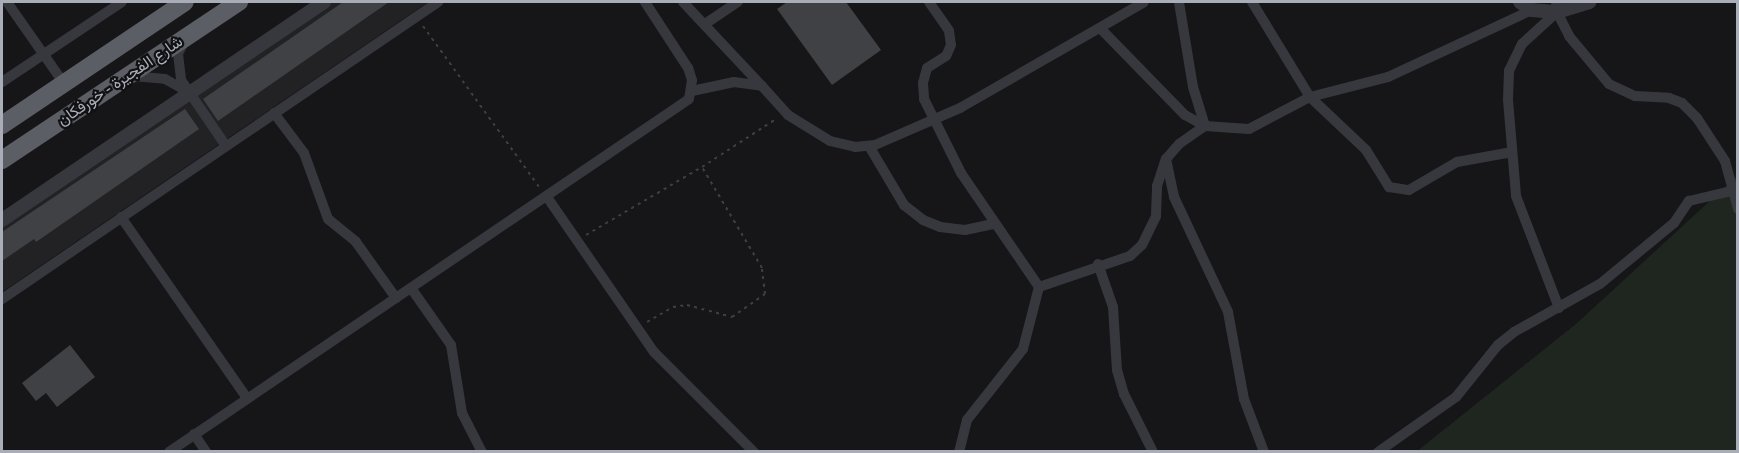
<!DOCTYPE html>
<meta charset="utf-8">
<style>
body{margin:0}
#map{position:relative;width:1739px;height:453px;overflow:hidden;background:#161618;font-family:Signika,Vazirmatn,sans-serif}
div>[style]{position:absolute}
[style*='--x']{left:calc(var(--x)*1px);top:calc(var(--y)*1px);width:calc(var(--w)*1px);rotate:calc(var(--a)*1deg)}
.built>*{inset:0;background:#222225}
.green>*{inset:0;background:#1e261f}
.building>*{inset:0;background:#404145}
.path>*{height:2px;margin-top:-1px;transform-origin:0;background:repeating-linear-gradient(90deg,#3d3f44 0 3px,transparent 0 7.5px)}
.minor>*{height:10px;margin:-5px;padding:0 5px;transform-origin:5px;border-radius:5px;background:#37383d}
.tertiary>*{height:14px;margin:-7px;padding:0 7px;transform-origin:7px;border-radius:7px;background:#37383d}
.trunk>*{height:18px;margin:-9px;padding:0 9px;transform-origin:9px;border-radius:9px;background:#5b5e65}
span{translate:-50% -50%;white-space:nowrap;text-align:center;line-height:1.15;-webkit-text-stroke:4.5px #111113;paint-order:stroke}
.street-label{font-size:16px;color:#a8adb8}
.frame{position:absolute;inset:0;border:3px solid #a8adb8;pointer-events:none}
</style>
<div id="map">
<div class="built">
<div style="clip-path:polygon(330px 2px,428px 2px,2px 292px,2px 223px)"></div>
</div>
<div class="green">
<div style="clip-path:polygon(1737px 176px,1737px 451px,1416px 452px,1576px 324px)"></div>
</div>
<div class="building">
<div style="clip-path:polygon(343px 2px,389px 2px,218px 121px,203px 99px)"></div>
<div style="clip-path:polygon(787px 2px,846px 2px,881px 50px,832px 85px,777px 9px)"></div>
<div style="clip-path:polygon(185px 109px,199px 129px,36px 242px,34px 239px,2px 261px,2px 232px)"></div>
<div style="clip-path:polygon(70px 345px,95px 377px,57px 407px,46px 393px,36px 401px,22px 383px)"></div>
</div>
<div class="path">
<div style="--x:423;--y:26;--w:198;--a:54.2"></div>
<div style="--x:586;--y:235;--w:134;--a:-30.4"></div>
<div style="--x:647;--y:322;--w:30;--a:-30"></div>
<div style="--x:673;--y:307;--w:14;--a:-8"></div>
<div style="--x:687;--y:305;--w:47;--a:14.9"></div>
<div style="--x:732;--y:317;--w:40;--a:-34.9"></div>
<div style="--x:765;--y:294;--w:26;--a:-97"></div>
<div style="--x:762;--y:268;--w:117;--a:-120.7"></div>
<div style="--x:702;--y:167;--w:88;--a:-33"></div>
</div>
<div class="minor">
<div style="--x:7;--y:2;--w:98;--a:55"></div>
<div style="--x:683;--y:2;--w:115;--a:46.8"></div>
<div style="--x:929;--y:2;--w:35;--a:55"></div>
<div style="--x:949;--y:31;--w:14;--a:82"></div>
<div style="--x:951;--y:45;--w:12;--a:114"></div>
<div style="--x:946;--y:56;--w:22;--a:148"></div>
<div style="--x:927;--y:68;--w:16;--a:105"></div>
<div style="--x:923;--y:83;--w:16;--a:86"></div>
<div style="--x:924;--y:99;--w:83;--a:63.4"></div>
<div style="--x:961;--y:173;--w:138;--a:55.6"></div>
<div style="--x:1039;--y:287;--w:64;--a:104.5"></div>
<div style="--x:1023;--y:349;--w:90;--a:128.3"></div>
<div style="--x:967;--y:420;--w:33;--a:104"></div>
<div style="--x:1252;--y:2;--w:111;--a:58.6"></div>
<div style="--x:1310;--y:97;--w:77;--a:43.4"></div>
<div style="--x:1366;--y:150;--w:44;--a:58.1"></div>
<div style="--x:1389;--y:187;--w:20;--a:9"></div>
<div style="--x:1409;--y:190;--w:56;--a:-30.3"></div>
<div style="--x:1457;--y:162;--w:56;--a:-10.3"></div>
<div style="--x:1556;--y:2;--w:10;--a:84"></div>
<div style="--x:1557;--y:12;--w:47;--a:137.6"></div>
<div style="--x:1522;--y:44;--w:30;--a:116"></div>
<div style="--x:1509;--y:71;--w:29;--a:92"></div>
<div style="--x:1508;--y:100;--w:96;--a:85.2"></div>
<div style="--x:1516;--y:196;--w:120;--a:69"></div>
<div style="--x:1557;--y:12;--w:27;--a:63"></div>
<div style="--x:1569;--y:36;--w:62;--a:50.2"></div>
<div style="--x:1609;--y:84;--w:29;--a:25"></div>
<div style="--x:1635;--y:96;--w:34;--a:3"></div>
<div style="--x:1669;--y:98;--w:14;--a:21"></div>
<div style="--x:1682;--y:103;--w:21;--a:45"></div>
<div style="--x:1697;--y:118;--w:51;--a:56.9"></div>
<div style="--x:1725;--y:161;--w:50;--a:74.8"></div>
<div style="--x:705;--y:24;--w:40;--a:-34"></div>
<div style="--x:1101;--y:29;--w:120;--a:45.7"></div>
<div style="--x:1185;--y:115;--w:23;--a:29"></div>
<div style="--x:1205;--y:126;--w:44;--a:3.9"></div>
<div style="--x:1249;--y:129;--w:69;--a:-27.7"></div>
<div style="--x:1310;--y:97;--w:81;--a:-14.4"></div>
<div style="--x:1388;--y:77;--w:159;--a:-25"></div>
<div style="--x:184;--y:42;--w:13;--a:117"></div>
<div style="--x:178;--y:54;--w:26;--a:83"></div>
<div style="--x:181;--y:80;--w:80;--a:55.7"></div>
<div style="--x:132;--y:76;--w:33;--a:5"></div>
<div style="--x:165;--y:79;--w:23;--a:29"></div>
<div style="--x:2;--y:82;--w:144;--a:-33.7"></div>
<div style="--x:692;--y:91;--w:43;--a:-12.1"></div>
<div style="--x:734;--y:82;--w:28;--a:8"></div>
<div style="--x:762;--y:86;--w:39;--a:48"></div>
<div style="--x:788;--y:115;--w:49;--a:31.8"></div>
<div style="--x:830;--y:141;--w:26;--a:13"></div>
<div style="--x:855;--y:147;--w:20;--a:-6"></div>
<div style="--x:875;--y:145;--w:93;--a:-23.5"></div>
<div style="--x:960;--y:108;--w:212;--a:-29.9"></div>
<div style="--x:274;--y:113;--w:50;--a:53.1"></div>
<div style="--x:304;--y:153;--w:70;--a:70"></div>
<div style="--x:328;--y:219;--w:36;--a:39"></div>
<div style="--x:356;--y:242;--w:69;--a:54.5"></div>
<div style="--x:869;--y:146;--w:69;--a:59.3"></div>
<div style="--x:904;--y:205;--w:24;--a:38"></div>
<div style="--x:923;--y:220;--w:18;--a:22"></div>
<div style="--x:940;--y:227;--w:25;--a:7"></div>
<div style="--x:965;--y:230;--w:30;--a:-12"></div>
<div style="--x:1166;--y:159;--w:39;--a:78"></div>
<div style="--x:1174;--y:197;--w:127;--a:64.8"></div>
<div style="--x:1228;--y:312;--w:88;--a:79.6"></div>
<div style="--x:1244;--y:399;--w:57;--a:69.3"></div>
<div style="--x:547;--y:197;--w:188;--a:55.4"></div>
<div style="--x:654;--y:352;--w:141;--a:45"></div>
<div style="--x:121;--y:217;--w:221;--a:55.2"></div>
<div style="--x:1098;--y:264;--w:46;--a:70.8"></div>
<div style="--x:1113;--y:307;--w:63;--a:86.4"></div>
<div style="--x:1117;--y:370;--w:25;--a:74"></div>
<div style="--x:1124;--y:394;--w:65;--a:63.4"></div>
<div style="--x:1039;--y:287;--w:96;--a:-18.8"></div>
<div style="--x:1130;--y:256;--w:16;--a:-43"></div>
<div style="--x:1142;--y:245;--w:32;--a:-64"></div>
<div style="--x:1156;--y:216;--w:30;--a:-88"></div>
<div style="--x:1157;--y:186;--w:28;--a:-72"></div>
<div style="--x:1166;--y:159;--w:20;--a:-49"></div>
<div style="--x:1179;--y:144;--w:32;--a:-35"></div>
<div style="--x:1205;--y:126;--w:41;--a:-107.1"></div>
<div style="--x:1193;--y:87;--w:86;--a:-99.4"></div>
<div style="--x:411;--y:288;--w:70;--a:54.9"></div>
<div style="--x:451;--y:345;--w:69;--a:80.8"></div>
<div style="--x:462;--y:413;--w:44;--a:62.9"></div>
<div style="--x:2;--y:299;--w:528;--a:-34.26"></div>
<div style="--x:194;--y:434;--w:22;--a:56"></div>
<div style="--x:169;--y:452;--w:628;--a:-34.17"></div>
<div style="--x:689;--y:99;--w:19;--a:-81"></div>
<div style="--x:692;--y:80;--w:13;--a:-108"></div>
<div style="--x:688;--y:68;--w:79;--a:-123.1"></div>
<div style="--x:1378;--y:452;--w:95;--a:-35.2"></div>
<div style="--x:1456;--y:397;--w:67;--a:-51.1"></div>
<div style="--x:1498;--y:345;--w:21;--a:-39"></div>
<div style="--x:1514;--y:332;--w:98;--a:-29.2"></div>
<div style="--x:1600;--y:284;--w:96;--a:-39.5"></div>
<div style="--x:1674;--y:223;--w:27;--a:-56"></div>
<div style="--x:1689;--y:201;--w:43;--a:-13.4"></div>
</div>
<div class="tertiary">
<div style="--x:1520;--y:2;--w:14;--a:34"></div>
<div style="--x:1532;--y:10;--w:25;--a:5"></div>
<div style="--x:1557;--y:12;--w:34;--a:-17"></div>
<div style="--x:2;--y:220;--w:389;--a:-34.1"></div>
</div>
<div class="trunk">
<div style="--x:2;--y:125;--w:220;--a:-33.9"></div>
<div style="--x:2;--y:160;--w:285;--a:-33.7"></div>
</div>
<div class="street-label">
<span style="left:120px;top:81px;rotate:-34deg">شارع الفجيرة - خورفكان</span>
</div>
<div class="frame"></div>
</div>
